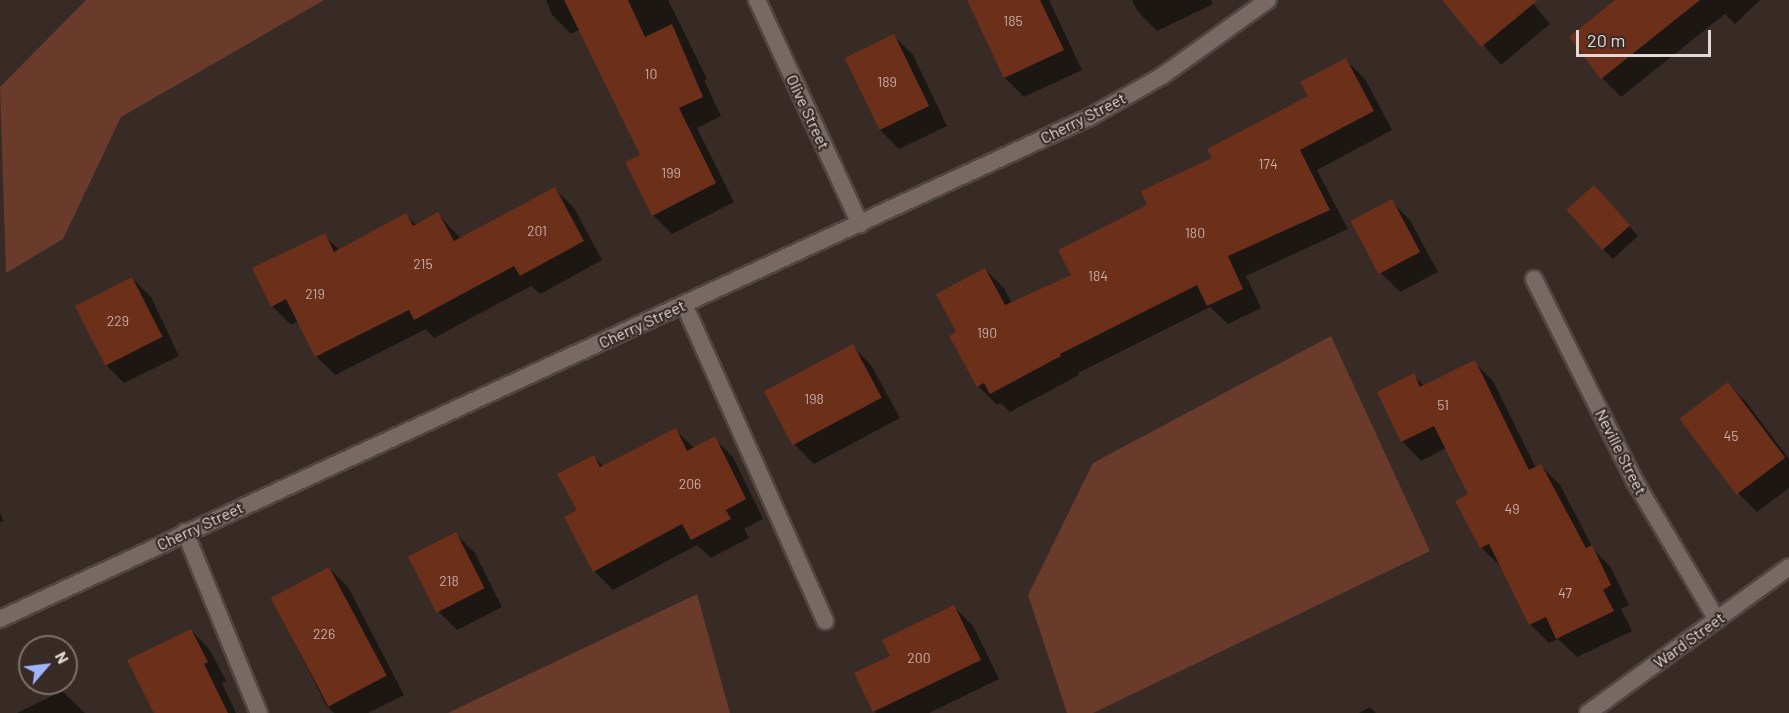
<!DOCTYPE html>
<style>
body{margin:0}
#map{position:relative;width:1789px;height:713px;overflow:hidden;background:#382b26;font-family:Barlow,sans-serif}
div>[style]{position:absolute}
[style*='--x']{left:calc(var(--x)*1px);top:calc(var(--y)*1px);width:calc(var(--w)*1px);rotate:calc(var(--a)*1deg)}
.green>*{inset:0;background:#6a3a2b}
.shadow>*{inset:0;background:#0007}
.building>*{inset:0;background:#6c2f1a;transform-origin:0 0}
.roads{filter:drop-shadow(2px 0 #524643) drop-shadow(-2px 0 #524643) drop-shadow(0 2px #524643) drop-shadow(0 -2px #524643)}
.service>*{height:16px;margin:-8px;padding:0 8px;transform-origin:8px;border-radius:8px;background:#786964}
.minor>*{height:16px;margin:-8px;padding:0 8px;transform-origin:8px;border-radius:8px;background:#786964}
span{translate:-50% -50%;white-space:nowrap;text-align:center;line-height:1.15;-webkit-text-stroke:4.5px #382b26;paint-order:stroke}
.number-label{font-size:14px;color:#c4aea7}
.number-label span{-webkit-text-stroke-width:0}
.street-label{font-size:16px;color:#e2d9d6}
.north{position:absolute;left:18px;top:635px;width:60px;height:60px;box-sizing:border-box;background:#382b26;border:2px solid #7c716c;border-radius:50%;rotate:62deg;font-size:16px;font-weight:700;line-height:24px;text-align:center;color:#e2d9d6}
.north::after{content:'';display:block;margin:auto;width:21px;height:27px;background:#a1b3fd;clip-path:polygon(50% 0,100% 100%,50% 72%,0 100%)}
.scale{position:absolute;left:1576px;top:30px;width:135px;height:27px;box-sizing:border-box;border:3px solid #e2d9d6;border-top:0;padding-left:8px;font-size:18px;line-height:21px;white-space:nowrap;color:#e2d9d6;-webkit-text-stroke:4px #382b26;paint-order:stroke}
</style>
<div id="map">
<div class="green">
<div style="clip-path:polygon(86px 0,324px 0,121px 117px,63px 239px,6px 273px,0 87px)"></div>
<div style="clip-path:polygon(1331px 336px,1430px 551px,1093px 713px,1067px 713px,1028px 595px,1093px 463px)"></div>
<div style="clip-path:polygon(697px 594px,730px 713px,448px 713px)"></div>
</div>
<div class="shadow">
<div style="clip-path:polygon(546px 0,668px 0,707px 79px,704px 80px,721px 116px,697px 128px,734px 202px,672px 234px,653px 215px,642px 156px,580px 29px,571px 34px,552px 15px)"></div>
<div style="clip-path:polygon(968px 0,1049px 0,1082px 70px,1024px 97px,1005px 78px)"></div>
<div style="clip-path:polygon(1132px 0,1211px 0,1213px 4px,1157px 31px,1138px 12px)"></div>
<div style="clip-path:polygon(1444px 0,1530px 0,1550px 24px,1501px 65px)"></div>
<div style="clip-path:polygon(1618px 0,1760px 0,1735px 24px,1725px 14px,1621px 97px,1602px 78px,1571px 38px)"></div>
<div style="clip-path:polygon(894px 36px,913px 55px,947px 126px,899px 149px,880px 130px)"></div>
<div style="clip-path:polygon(1346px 60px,1365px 79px,1392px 130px,1317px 170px,1348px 229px,1246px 276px,1261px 308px,1228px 324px,1210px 307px,1078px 373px,1079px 375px,1010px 412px,1001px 403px,997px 405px,978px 386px,958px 333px,985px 269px,1004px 288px,1012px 304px,1073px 276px,1149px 205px,1214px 158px,1310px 97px)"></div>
<div style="clip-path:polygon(555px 189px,574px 208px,602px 260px,540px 294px,531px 286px,434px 338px,426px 329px,335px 375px,316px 356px,298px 321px,291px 325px,272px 306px,324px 235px,339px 250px,406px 215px,416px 225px,438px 214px,461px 239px)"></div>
<div style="clip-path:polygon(1604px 197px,1638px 236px,1613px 259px,1603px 249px)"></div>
<div style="clip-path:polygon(1391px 201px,1410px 220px,1438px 272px,1400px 292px,1381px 273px)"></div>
<div style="clip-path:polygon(132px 278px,151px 297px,179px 356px,124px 383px,105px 364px)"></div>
<div style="clip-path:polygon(852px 346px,871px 365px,900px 418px,814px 464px,795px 445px)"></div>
<div style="clip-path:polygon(1474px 362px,1493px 381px,1536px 468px,1541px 466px,1560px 485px,1594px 550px,1610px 566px,1629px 605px,1621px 609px,1632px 631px,1577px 657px,1558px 639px,1549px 643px,1530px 624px,1500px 566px,1481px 547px,1470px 495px,1446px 448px,1421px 461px,1402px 441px,1379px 393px,1413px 375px,1424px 386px)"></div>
<div style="clip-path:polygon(1728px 384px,1747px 403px,1789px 459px,1789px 488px,1757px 512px,1738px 493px,1682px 419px)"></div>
<div style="clip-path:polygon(676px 430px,695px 449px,714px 438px,733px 457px,763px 519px,744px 529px,749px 538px,711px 558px,697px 545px,613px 590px,594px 571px,579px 511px,594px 457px,604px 467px)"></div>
<div style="clip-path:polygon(0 513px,4px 521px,0 522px)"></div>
<div style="clip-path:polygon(456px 534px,475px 553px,502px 607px,457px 630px,438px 611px)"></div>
<div style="clip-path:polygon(329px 568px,348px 587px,404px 695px,368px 713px,334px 713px,326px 705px,272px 598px)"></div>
<div style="clip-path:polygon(954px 607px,973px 626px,999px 679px,929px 713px,876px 713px,874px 711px,892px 657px)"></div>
<div style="clip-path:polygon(191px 630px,210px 650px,226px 681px,222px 683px,236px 713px,155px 713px)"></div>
<div style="clip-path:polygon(62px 691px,85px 713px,17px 713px)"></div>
<div style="clip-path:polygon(1370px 707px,1376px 713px,1359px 713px)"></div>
</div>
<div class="building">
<div style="clip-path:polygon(564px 0,628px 0,645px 37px,672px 24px,703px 97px,679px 108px,716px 183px,652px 216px,625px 162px,640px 155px)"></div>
<div style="clip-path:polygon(967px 0,1040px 0,1064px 50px,1004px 78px)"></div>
<div style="clip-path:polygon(1442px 0,1538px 0,1481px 47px)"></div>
<div style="clip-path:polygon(1615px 0,1700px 0,1601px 79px,1569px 37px)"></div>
<div style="left:894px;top:34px;width:80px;height:55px;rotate:64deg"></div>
<div style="clip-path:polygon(1346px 58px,1374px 111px,1300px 150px,1330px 210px,1228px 256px,1243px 289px,1207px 306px,1197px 285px,1060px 354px,1061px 356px,990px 394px,984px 383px,977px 387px,949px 336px,956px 332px,936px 294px,985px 268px,1005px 305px,1071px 275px,1058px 250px,1147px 205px,1141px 191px,1212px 158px,1207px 149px,1308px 96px,1300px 82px)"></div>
<div style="left:1594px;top:185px;width:54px;height:37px;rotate:48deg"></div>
<div style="clip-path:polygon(555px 187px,584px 241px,520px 276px,514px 266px,414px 320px,409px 310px,315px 357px,286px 299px,271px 307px,252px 268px,325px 233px,334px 252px,406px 213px,413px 226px,438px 212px,454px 241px)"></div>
<div style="left:1392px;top:199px;width:60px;height:47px;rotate:62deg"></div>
<div style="left:132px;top:277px;width:67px;height:64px;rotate:63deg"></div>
<div style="left:853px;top:344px;width:61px;height:101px;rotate:62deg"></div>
<div style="clip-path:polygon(1475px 360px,1529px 470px,1541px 464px,1586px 548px,1592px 545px,1611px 585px,1603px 590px,1614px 611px,1556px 639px,1546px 617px,1529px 625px,1489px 544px,1480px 548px,1455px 501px,1468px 494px,1434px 426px,1401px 442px,1377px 392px,1414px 373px,1420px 387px)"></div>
<div style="left:1728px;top:382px;width:95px;height:61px;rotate:53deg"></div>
<div style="clip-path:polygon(676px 428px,687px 451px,715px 436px,746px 499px,726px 510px,731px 519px,691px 540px,682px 524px,593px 572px,564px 517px,577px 510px,557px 474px,594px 455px,600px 467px)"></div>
<div style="left:456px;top:532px;width:63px;height:54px;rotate:63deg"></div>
<div style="left:329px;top:567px;width:123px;height:66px;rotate:62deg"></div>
<div style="clip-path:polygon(954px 605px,981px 660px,873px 712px,854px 673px,890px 656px,882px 640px)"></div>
<div style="clip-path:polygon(191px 629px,208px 662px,204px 664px,228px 713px,154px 713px,127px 660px)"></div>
</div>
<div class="roads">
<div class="service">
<div style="--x:684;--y:304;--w:347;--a:66"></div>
<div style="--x:185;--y:532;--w:196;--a:67.8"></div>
</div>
<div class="minor">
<div style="--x:757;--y:0;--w:247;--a:65.3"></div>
<div style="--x:1534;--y:279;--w:225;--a:63.5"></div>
<div style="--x:1634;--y:480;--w:163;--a:59.3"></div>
<div style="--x:0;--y:619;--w:1200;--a:-24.73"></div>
<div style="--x:1090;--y:117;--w:83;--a:-29.7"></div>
<div style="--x:1162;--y:76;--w:130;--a:-35.6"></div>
<div style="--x:1588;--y:713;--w:248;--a:-36"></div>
</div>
</div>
<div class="number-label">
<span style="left:1013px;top:21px">185</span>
<span style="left:651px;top:74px">10</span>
<span style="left:887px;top:82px">189</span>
<span style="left:1268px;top:164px">174</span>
<span style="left:671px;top:173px">199</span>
<span style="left:537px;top:231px">201</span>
<span style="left:1195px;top:233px">180</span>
<span style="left:423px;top:264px">215</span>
<span style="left:1098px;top:276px">184</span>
<span style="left:315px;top:294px">219</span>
<span style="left:118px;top:321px">229</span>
<span style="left:987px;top:333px">190</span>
<span style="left:814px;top:399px">198</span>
<span style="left:1443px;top:405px">51</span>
<span style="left:1731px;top:436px">45</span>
<span style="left:690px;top:484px">206</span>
<span style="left:1512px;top:509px">49</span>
<span style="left:449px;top:581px">218</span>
<span style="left:1565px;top:593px">47</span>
<span style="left:324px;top:634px">226</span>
<span style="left:919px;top:658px">200</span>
</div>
<div class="street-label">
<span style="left:808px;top:112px;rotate:65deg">Olive Street</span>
<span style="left:1083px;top:118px;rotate:-27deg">Cherry Street</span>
<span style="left:642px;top:324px;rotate:-25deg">Cherry Street</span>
<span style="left:1621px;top:452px;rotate:63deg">Neville Street</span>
<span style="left:200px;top:526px;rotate:-25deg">Cherry Street</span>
<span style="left:1689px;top:640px;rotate:-36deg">Ward Street</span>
</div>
<div class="north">N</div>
<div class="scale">20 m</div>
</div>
